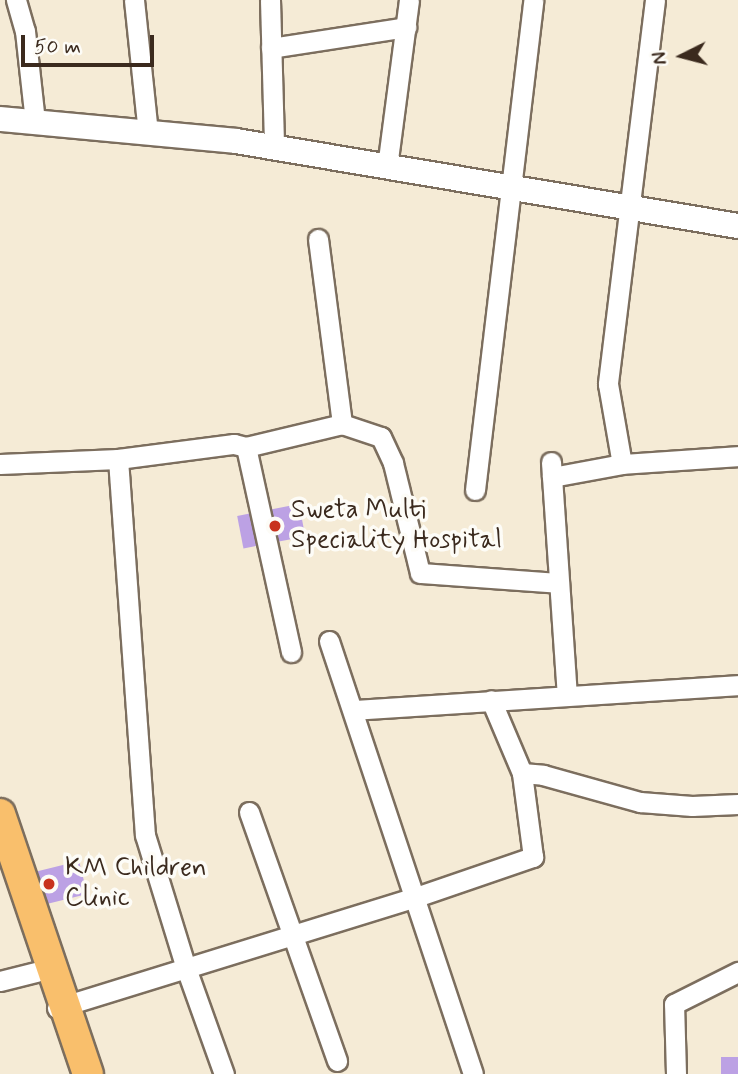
<!DOCTYPE html>
<style>
body{margin:0}
#map{position:relative;width:738px;height:1074px;overflow:hidden;background:#f5ebd6;font-family:Mynerve,sans-serif}
div>[style]{position:absolute}
[style*='--x']{left:calc(var(--x)*1px);top:calc(var(--y)*1px);width:calc(var(--w)*1px);rotate:calc(var(--a)*1deg)}
.building>*{inset:0;background:#bca1e4;transform-origin:0 0}
.roads{filter:drop-shadow(2px 0 #7c6e5e) drop-shadow(-2px 0 #7c6e5e) drop-shadow(0 2px #7c6e5e) drop-shadow(0 -2px #7c6e5e)}
.minor>*{height:19px;margin:-9.5px;padding:0 9.5px;transform-origin:9.5px;border-radius:9.5px;background:#fff}
.tertiary>*{height:24px;margin:-12px;padding:0 12px;transform-origin:12px;border-radius:12px;background:#fff}
.primary>*{height:30px;margin:-15px;padding:0 15px;transform-origin:15px;border-radius:15px;background:#f9bf6c}
.dots>*{width:19px;height:19px;translate:-50% -50%;box-sizing:border-box;border:4px solid #fdfcf7;border-radius:50%}
span{translate:-50% -50%;white-space:nowrap;text-align:center;line-height:1.15;-webkit-text-stroke:7px #fdfcf7;paint-order:stroke}
.poi-label{font-size:26px;color:#3b2a1e}
.left{translate:0 -50%;text-align:left}
.north{position:absolute;left:647px;top:21px;width:70px;height:70px;-webkit-text-stroke:5px #fdfcf7;paint-order:stroke;rotate:264deg;font-size:19px;font-weight:700;line-height:28px;text-align:center;color:#3b2a1e}
.north::after{content:'';display:block;margin:auto;width:24px;height:32px;background:#3b2a1e;clip-path:polygon(50% 0,100% 100%,50% 72%,0 100%)}
.scale{position:absolute;left:21px;top:35px;width:133px;height:32px;box-sizing:border-box;border:4px solid #3b2a1e;border-top:0;padding-left:9px;font-size:21px;line-height:24px;white-space:nowrap;color:#3b2a1e;-webkit-text-stroke:5px #fdfcf7;paint-order:stroke}
</style>
<div id="map">
<div class="building">
<div style="left:299px;top:504px;width:33px;height:63px;rotate:79deg"></div>
<div style="left:79px;top:861px;width:34px;height:49px;rotate:76deg"></div>
<div style="left:738px;top:1057px;width:17px;height:17px;rotate:90deg"></div>
</div>
<div class="roads">
<div class="minor">
<div style="--x:16;--y:0;--w:32;--a:74"></div>
<div style="--x:25;--y:31;--w:92;--a:83.7"></div>
<div style="--x:134;--y:0;--w:134;--a:84"></div>
<div style="--x:270;--y:0;--w:147;--a:88.4"></div>
<div style="--x:655;--y:0;--w:387;--a:97"></div>
<div style="--x:608;--y:384;--w:81;--a:80.1"></div>
<div style="--x:622;--y:464;--w:116;--a:-3.9"></div>
<div style="--x:271;--y:48;--w:137;--a:-8.8"></div>
<div style="--x:387;--y:167;--w:168;--a:-82.5"></div>
<div style="--x:318;--y:239;--w:187;--a:82.6"></div>
<div style="--x:246;--y:447;--w:210;--a:77.6"></div>
<div style="--x:118;--y:459;--w:377;--a:85.9"></div>
<div style="--x:145;--y:835;--w:139;--a:72.9"></div>
<div style="--x:186;--y:968;--w:113;--a:70.3"></div>
<div style="--x:551;--y:462;--w:234;--a:86.1"></div>
<div style="--x:0;--y:464;--w:118;--a:-2.4"></div>
<div style="--x:118;--y:459;--w:117;--a:-7.4"></div>
<div style="--x:234;--y:444;--w:12;--a:14"></div>
<div style="--x:246;--y:447;--w:99;--a:-13.5"></div>
<div style="--x:342;--y:424;--w:41;--a:18.4"></div>
<div style="--x:381;--y:437;--w:29;--a:65"></div>
<div style="--x:393;--y:463;--w:113;--a:76.2"></div>
<div style="--x:420;--y:573;--w:139;--a:4.1"></div>
<div style="--x:552;--y:477;--w:71;--a:-10.5"></div>
<div style="--x:475;--y:490;--w:493;--a:-83.2"></div>
<div style="--x:329;--y:641;--w:456;--a:71.6"></div>
<div style="--x:353;--y:710;--w:386;--a:-3.7"></div>
<div style="--x:522;--y:773;--w:21;--a:5"></div>
<div style="--x:543;--y:775;--w:101;--a:15.6"></div>
<div style="--x:640;--y:802;--w:52;--a:4.4"></div>
<div style="--x:692;--y:806;--w:46;--a:-2.5"></div>
<div style="--x:249;--y:812;--w:264;--a:70.5"></div>
<div style="--x:0;--y:981;--w:38;--a:-14"></div>
<div style="--x:57;--y:1008;--w:376;--a:-17.2"></div>
<div style="--x:416;--y:897;--w:124;--a:-18.9"></div>
<div style="--x:533;--y:857;--w:85;--a:-97.5"></div>
<div style="--x:522;--y:773;--w:79;--a:-113"></div>
<div style="--x:676;--y:1074;--w:70;--a:-91.6"></div>
<div style="--x:674;--y:1004;--w:72;--a:-26.6"></div>
</div>
<div class="tertiary">
<div style="--x:0;--y:119;--w:237;--a:5.3"></div>
<div style="--x:236;--y:141;--w:509;--a:9.61"></div>
</div>
<div class="primary">
<div style="--x:0;--y:814;--w:274;--a:71.3"></div>
</div>
</div>
<div class="dots">
<div style="left:275px;top:526px;background:#c8321e"></div>
<div style="left:49px;top:884px;background:#c8321e"></div>
</div>
<div class="poi-label">
<span class="left" style="left:291px;top:526px">Sweta Multi<br>Speciality Hospital</span>
<span class="left" style="left:65px;top:884px">KM Children<br>Clinic</span>
</div>
<div class="north">N</div>
<div class="scale">50 m</div>
</div>
